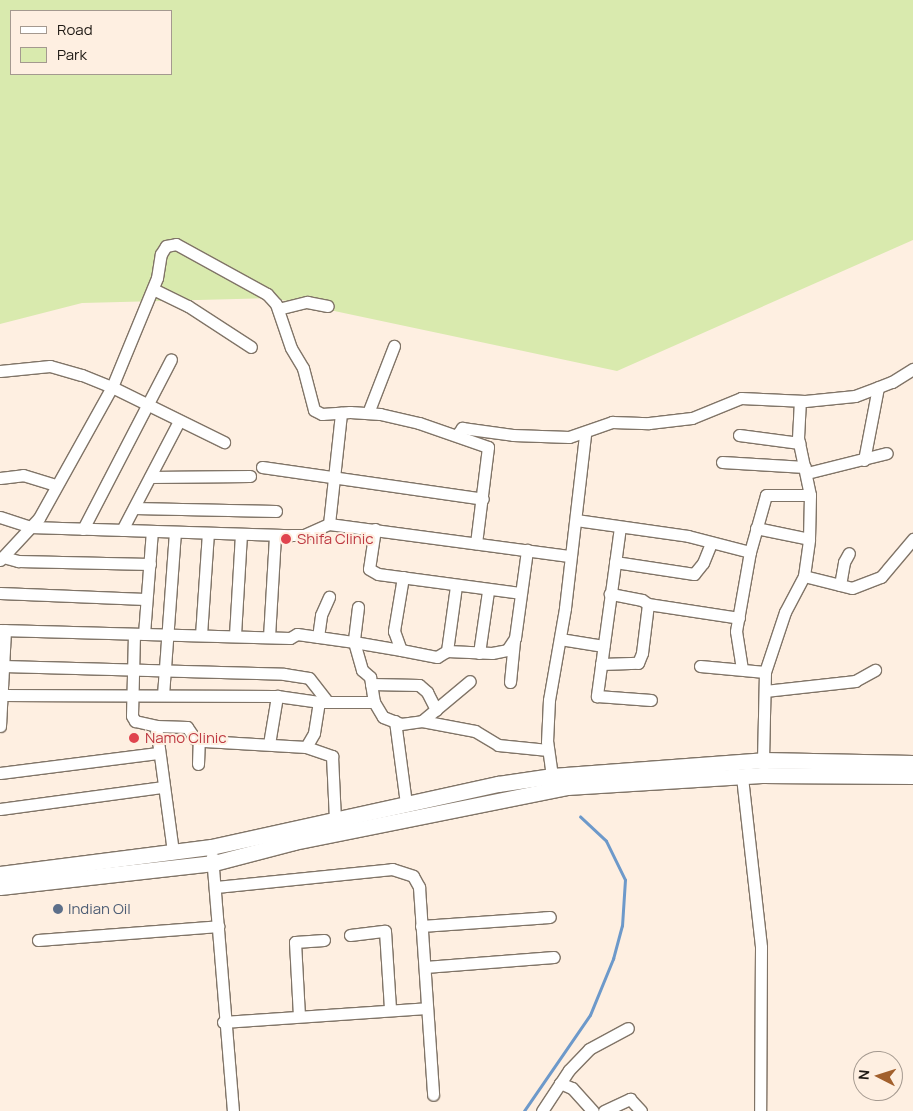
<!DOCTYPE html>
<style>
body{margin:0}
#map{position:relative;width:913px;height:1111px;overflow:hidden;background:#feefe1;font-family:Manrope,sans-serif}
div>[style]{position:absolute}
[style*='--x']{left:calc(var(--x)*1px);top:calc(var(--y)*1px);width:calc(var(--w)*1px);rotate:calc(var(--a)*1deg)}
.green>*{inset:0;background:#d9eaae}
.stream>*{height:2.5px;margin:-1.25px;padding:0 1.25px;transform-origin:1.25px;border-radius:1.25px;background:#6d99ca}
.roads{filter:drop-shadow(1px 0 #807467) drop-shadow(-1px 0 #807467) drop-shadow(0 1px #807467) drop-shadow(0 -1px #807467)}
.minor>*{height:11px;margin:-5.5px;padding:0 5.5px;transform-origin:5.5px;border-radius:5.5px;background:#fff}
.major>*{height:15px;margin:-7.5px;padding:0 7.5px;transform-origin:7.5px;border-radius:7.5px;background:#fff}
.dots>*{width:14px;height:14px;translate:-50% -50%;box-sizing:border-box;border:2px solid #feefe1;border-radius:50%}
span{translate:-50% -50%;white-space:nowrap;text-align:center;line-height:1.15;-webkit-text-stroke:4px #feefe1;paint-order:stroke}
.health-label{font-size:15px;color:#be3a42}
.left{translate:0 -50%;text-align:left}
.service-label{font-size:15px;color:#4e5e75}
.legend{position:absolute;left:10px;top:10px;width:162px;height:65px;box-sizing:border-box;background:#feefe1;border:1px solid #a4998f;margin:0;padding:6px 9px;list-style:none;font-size:15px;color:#1e1914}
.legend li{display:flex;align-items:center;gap:10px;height:25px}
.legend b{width:25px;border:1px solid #a4998f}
.north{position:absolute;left:853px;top:1051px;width:50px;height:50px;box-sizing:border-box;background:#feefe1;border:1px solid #a4998f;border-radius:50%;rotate:275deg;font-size:14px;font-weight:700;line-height:20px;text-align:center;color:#1e1914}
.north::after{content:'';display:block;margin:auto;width:18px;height:22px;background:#a2602d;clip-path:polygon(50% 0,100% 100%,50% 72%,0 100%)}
</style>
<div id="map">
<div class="green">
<div style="clip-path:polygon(evenodd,0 0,913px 0,913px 240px,617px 371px,273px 298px,82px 303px,0 324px,0 0,11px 11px,171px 11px,171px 74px,11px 74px,11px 11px)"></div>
</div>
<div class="stream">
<div style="--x:524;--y:1111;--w:116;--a:-55.5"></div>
<div style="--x:590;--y:1015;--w:61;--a:-67.7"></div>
<div style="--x:613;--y:959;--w:34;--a:-75"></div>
<div style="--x:622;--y:926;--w:46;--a:-86.3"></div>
<div style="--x:625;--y:880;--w:43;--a:-116"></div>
<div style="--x:606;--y:841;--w:35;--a:-137"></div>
</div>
<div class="roads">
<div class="minor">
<div style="--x:153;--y:289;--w:39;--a:26"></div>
<div style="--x:188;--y:306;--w:75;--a:33.1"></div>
<div style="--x:278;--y:309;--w:30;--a:-14"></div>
<div style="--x:307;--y:302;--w:21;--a:11"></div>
<div style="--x:0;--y:371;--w:50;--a:-5.7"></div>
<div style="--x:50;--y:366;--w:33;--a:16"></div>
<div style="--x:82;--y:375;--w:32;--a:22"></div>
<div style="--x:112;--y:387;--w:125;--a:26.2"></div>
<div style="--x:368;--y:413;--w:72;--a:-68.8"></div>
<div style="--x:457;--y:435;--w:9;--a:-54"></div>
<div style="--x:462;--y:428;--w:51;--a:7.8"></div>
<div style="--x:513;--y:435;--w:56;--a:2"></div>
<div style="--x:569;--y:437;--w:46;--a:-19.2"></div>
<div style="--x:612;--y:422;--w:37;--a:2"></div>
<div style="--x:649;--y:423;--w:43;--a:-6.6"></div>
<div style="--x:692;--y:418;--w:53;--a:-22.2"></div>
<div style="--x:741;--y:398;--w:64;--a:2.7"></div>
<div style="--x:805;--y:401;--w:50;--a:-5.7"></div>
<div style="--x:855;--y:396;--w:40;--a:-21"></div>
<div style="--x:892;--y:382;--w:25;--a:-32"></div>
<div style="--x:739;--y:435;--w:61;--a:7.6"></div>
<div style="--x:864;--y:460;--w:74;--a:-79.1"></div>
<div style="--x:722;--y:462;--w:83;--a:3.4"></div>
<div style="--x:262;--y:467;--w:223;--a:8.2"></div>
<div style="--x:807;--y:473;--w:82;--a:-14"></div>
<div style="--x:150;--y:477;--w:100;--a:-0.6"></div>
<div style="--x:0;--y:478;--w:23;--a:-7"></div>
<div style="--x:23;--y:475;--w:34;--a:17"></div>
<div style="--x:134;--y:508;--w:142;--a:1.2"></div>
<div style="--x:0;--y:517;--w:32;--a:18"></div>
<div style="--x:30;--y:527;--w:261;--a:1.8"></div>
<div style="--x:291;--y:535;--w:13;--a:0"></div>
<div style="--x:304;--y:535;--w:27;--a:-24"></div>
<div style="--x:329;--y:524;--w:242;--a:7.6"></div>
<div style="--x:576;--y:520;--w:113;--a:8.1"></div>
<div style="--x:688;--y:536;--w:64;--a:14.5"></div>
<div style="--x:329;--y:524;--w:112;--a:-83.8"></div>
<div style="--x:620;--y:527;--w:171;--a:97.8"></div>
<div style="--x:597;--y:696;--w:54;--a:4.2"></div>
<div style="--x:756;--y:528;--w:54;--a:11.7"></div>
<div style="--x:83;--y:529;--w:191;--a:-62.6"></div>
<div style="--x:375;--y:529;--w:40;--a:98.5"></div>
<div style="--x:369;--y:569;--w:10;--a:29"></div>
<div style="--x:378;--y:574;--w:143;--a:7.6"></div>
<div style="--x:122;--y:530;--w:123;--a:-62.4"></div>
<div style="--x:3;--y:557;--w:16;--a:15"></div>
<div style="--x:18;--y:561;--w:132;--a:1.3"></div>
<div style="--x:0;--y:560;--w:57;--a:-47.1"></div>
<div style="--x:39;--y:518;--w:150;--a:-60.9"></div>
<div style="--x:112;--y:387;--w:118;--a:-67.6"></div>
<div style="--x:157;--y:278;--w:24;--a:-81"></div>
<div style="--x:161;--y:254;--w:9;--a:-58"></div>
<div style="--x:166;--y:246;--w:10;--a:-11"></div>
<div style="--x:176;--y:244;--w:104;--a:28.8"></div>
<div style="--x:267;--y:294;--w:13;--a:48"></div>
<div style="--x:276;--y:304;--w:46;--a:71.2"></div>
<div style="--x:291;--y:348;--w:23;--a:59"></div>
<div style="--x:303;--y:368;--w:43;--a:75.3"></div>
<div style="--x:314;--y:410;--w:9;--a:27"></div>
<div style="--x:322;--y:414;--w:28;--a:-4"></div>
<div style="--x:350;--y:412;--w:30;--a:4"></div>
<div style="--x:380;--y:414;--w:40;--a:13"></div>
<div style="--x:419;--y:423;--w:73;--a:19.2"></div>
<div style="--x:488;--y:447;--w:97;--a:97.1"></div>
<div style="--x:615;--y:562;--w:80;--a:8.6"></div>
<div style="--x:694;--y:574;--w:14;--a:-51"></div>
<div style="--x:703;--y:563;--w:22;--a:-68"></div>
<div style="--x:804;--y:576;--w:49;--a:14"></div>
<div style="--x:852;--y:588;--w:31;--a:-21"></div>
<div style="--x:881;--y:577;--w:50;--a:-49.9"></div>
<div style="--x:403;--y:577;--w:55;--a:99.5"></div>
<div style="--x:394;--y:631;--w:20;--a:70"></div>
<div style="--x:401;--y:650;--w:37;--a:11"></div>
<div style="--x:437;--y:657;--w:12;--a:-31"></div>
<div style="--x:840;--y:585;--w:23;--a:-80"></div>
<div style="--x:844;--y:562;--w:10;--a:-61"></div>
<div style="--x:456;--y:586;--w:66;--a:97.9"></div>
<div style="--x:447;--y:651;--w:45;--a:2.5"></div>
<div style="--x:492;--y:653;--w:15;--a:-11"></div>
<div style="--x:507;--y:650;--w:14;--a:-56"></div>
<div style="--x:515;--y:638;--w:89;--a:-82.2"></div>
<div style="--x:0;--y:593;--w:145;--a:2.4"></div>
<div style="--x:648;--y:604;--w:92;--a:8.7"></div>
<div style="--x:358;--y:607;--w:35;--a:97"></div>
<div style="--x:354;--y:642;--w:48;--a:9.7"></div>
<div style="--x:0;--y:630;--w:290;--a:1.6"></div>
<div style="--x:290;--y:638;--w:8;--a:-30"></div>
<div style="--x:297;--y:634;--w:58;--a:8"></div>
<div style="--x:354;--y:642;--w:29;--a:74"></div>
<div style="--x:362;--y:670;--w:11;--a:41"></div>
<div style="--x:370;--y:677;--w:25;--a:81"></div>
<div style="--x:374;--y:702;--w:17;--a:59"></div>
<div style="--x:383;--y:717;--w:19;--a:21"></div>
<div style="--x:401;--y:724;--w:21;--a:-8"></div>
<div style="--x:422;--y:721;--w:62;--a:-39.8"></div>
<div style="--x:134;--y:634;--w:82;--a:91.4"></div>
<div style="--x:132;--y:716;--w:6;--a:59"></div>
<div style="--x:135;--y:721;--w:22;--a:13"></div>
<div style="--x:156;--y:726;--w:31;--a:2"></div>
<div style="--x:187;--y:727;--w:14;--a:56"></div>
<div style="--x:195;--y:739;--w:9;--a:13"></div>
<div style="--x:204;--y:741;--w:102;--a:3.4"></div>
<div style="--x:306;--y:747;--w:16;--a:-60"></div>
<div style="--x:314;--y:733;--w:31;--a:-81"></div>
<div style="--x:144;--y:634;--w:103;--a:-85.6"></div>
<div style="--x:201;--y:635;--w:102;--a:-86.1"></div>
<div style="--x:235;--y:635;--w:101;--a:-86.6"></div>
<div style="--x:269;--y:637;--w:102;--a:-86.6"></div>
<div style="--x:318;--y:637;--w:22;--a:-82"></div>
<div style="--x:321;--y:615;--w:20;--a:-66"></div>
<div style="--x:560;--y:639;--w:44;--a:9.2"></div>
<div style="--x:479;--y:653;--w:63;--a:-81.7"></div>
<div style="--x:601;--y:664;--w:37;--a:-2"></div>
<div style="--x:638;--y:663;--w:11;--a:-68"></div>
<div style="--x:642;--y:653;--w:49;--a:-83"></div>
<div style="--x:648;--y:604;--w:7;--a:-146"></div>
<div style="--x:642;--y:600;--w:33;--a:-169"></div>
<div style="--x:3;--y:666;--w:281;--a:1.6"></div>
<div style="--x:284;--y:674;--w:25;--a:9"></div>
<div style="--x:309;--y:678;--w:29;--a:52"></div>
<div style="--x:700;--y:666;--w:65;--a:5.3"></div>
<div style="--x:742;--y:669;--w:38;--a:-99"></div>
<div style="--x:736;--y:631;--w:80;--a:-80"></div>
<div style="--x:750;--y:552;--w:59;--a:-74.3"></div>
<div style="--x:766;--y:495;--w:44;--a:0"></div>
<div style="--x:510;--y:682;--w:41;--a:-84.4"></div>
<div style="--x:371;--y:684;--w:48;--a:1.2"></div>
<div style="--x:419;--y:685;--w:11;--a:41"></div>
<div style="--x:427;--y:692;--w:20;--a:63"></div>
<div style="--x:765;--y:691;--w:91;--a:-6.3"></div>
<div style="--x:855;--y:681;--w:23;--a:-29"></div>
<div style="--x:1;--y:695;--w:276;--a:0.2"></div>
<div style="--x:277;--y:696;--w:42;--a:8.1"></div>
<div style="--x:319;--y:702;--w:55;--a:0"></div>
<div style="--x:163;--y:695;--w:163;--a:-85.8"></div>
<div style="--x:395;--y:721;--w:83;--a:82.4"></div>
<div style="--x:422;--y:721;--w:54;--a:10.7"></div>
<div style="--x:475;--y:731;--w:27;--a:31"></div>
<div style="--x:498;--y:745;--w:50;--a:5.7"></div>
<div style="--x:0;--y:726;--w:96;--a:-87"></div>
<div style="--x:156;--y:726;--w:126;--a:82.3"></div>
<div style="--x:269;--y:744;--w:49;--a:-80.5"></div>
<div style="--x:306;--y:747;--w:28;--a:19"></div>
<div style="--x:332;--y:756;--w:63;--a:87.3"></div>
<div style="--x:763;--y:760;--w:88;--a:-88.7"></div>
<div style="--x:765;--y:672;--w:63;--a:-71.6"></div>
<div style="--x:785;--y:612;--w:41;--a:-62.2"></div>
<div style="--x:804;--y:576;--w:37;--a:-82"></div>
<div style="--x:809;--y:539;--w:44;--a:-88.7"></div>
<div style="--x:810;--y:495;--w:58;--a:-101.9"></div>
<div style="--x:798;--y:438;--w:37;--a:-87"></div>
<div style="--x:198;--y:764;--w:24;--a:-88"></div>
<div style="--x:0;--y:773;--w:159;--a:-7.2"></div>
<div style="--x:552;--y:776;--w:34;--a:-98"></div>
<div style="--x:547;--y:742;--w:42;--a:-87.3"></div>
<div style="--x:549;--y:700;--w:93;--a:-80.1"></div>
<div style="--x:565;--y:608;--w:175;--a:-83.4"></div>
<div style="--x:742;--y:777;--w:171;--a:83.6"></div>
<div style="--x:761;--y:947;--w:164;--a:90.3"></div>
<div style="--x:0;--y:809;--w:163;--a:-7.7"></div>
<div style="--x:212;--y:856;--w:256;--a:85.3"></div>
<div style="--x:216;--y:887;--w:177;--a:-5.8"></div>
<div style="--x:392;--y:869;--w:22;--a:18"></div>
<div style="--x:413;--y:876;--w:13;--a:61"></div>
<div style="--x:419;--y:887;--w:208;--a:86.1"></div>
<div style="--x:421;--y:926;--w:129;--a:-4"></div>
<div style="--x:350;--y:935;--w:35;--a:-7"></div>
<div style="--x:385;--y:931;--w:78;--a:86.3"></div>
<div style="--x:38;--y:940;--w:181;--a:-4.4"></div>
<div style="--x:425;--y:967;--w:129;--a:-4.4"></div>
<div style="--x:299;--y:1016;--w:74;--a:-93.1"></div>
<div style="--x:295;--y:942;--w:29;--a:-4"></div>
<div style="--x:223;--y:1022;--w:204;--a:-3.9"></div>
<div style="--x:560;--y:1083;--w:13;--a:23"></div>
<div style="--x:572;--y:1088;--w:31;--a:48"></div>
<div style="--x:542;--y:1111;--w:49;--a:-56.6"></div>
<div style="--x:569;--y:1070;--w:29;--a:-46"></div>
<div style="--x:589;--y:1049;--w:44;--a:-28.3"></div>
<div style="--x:604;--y:1111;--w:29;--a:-25"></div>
<div style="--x:630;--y:1099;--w:16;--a:47"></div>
</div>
<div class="major">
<div style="--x:0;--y:874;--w:213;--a:-7.3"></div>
<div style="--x:211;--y:847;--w:294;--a:-12.4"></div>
<div style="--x:498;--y:784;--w:55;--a:-8.4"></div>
<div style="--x:552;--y:776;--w:212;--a:-4.3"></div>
<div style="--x:763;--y:760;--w:150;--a:1.1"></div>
<div style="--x:0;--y:887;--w:215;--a:-6.4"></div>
<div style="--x:214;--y:863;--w:83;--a:-14.7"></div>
<div style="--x:294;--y:842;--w:278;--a:-11.4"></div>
<div style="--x:567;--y:787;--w:195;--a:-3.5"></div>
<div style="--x:762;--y:775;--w:151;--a:0.4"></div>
</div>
</div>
<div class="dots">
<div style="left:286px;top:539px;background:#e0444e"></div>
<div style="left:134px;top:738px;background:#e0444e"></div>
<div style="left:58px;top:909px;background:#5c6f8a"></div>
</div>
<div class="health-label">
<span class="left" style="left:297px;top:539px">Shifa Clinic</span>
<span class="left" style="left:145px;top:738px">Namo Clinic</span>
</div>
<div class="service-label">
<span class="left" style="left:68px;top:909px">Indian Oil</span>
</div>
<ul class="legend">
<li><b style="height:6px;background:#fff"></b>Road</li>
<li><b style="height:14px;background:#d9eaae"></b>Park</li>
</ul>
<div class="north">N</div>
</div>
